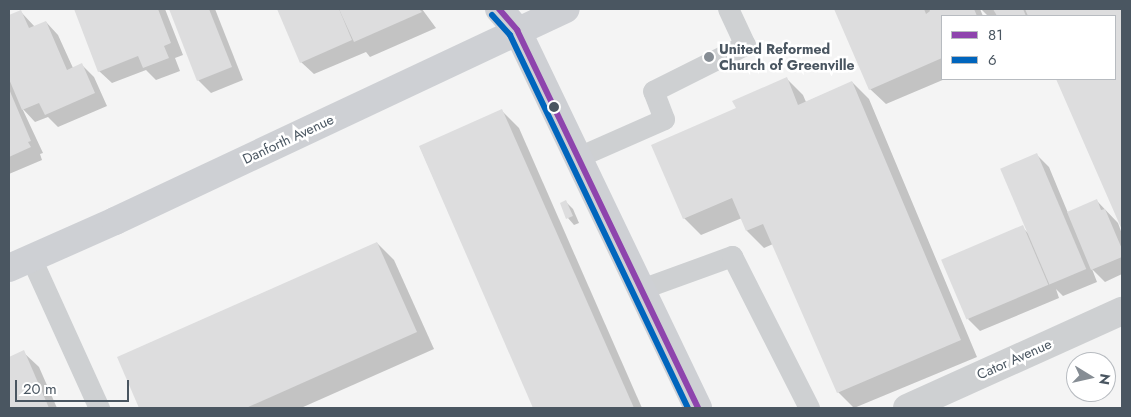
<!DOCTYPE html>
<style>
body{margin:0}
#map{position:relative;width:1131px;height:417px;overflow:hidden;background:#f4f4f4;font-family:Jost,sans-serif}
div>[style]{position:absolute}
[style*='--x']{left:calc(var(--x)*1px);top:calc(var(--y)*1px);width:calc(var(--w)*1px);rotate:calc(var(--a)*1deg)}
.shadow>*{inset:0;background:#0003}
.building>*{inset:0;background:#ddddde;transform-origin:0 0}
.lane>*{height:21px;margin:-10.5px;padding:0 10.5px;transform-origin:10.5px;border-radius:10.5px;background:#ced0d2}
.street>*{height:28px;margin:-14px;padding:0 14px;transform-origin:14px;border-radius:14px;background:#ced0d2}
.secondary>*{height:28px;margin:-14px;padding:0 14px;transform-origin:14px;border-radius:14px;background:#ced0d4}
.bus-1>*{height:6px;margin:-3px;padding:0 3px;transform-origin:3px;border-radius:3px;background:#8e44ad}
.bus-2>*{height:6px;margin:-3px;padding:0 3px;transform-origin:3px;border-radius:3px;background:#0065bd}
.dots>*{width:14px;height:14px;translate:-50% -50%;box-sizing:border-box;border:2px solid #fff;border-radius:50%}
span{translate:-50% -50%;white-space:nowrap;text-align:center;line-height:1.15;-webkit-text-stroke:5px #fff;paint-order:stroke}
.poi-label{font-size:14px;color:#4a5661;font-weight:700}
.left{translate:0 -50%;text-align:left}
.street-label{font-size:14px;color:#4a5661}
.frame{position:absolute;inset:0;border:10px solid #4a5661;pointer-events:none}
.legend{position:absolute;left:941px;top:15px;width:175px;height:65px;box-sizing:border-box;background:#fff;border:1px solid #b7bbc0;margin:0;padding:6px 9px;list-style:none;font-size:15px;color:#4a5661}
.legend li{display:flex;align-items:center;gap:10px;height:25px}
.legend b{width:25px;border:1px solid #b7bbc0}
.north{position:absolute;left:1066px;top:352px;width:50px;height:50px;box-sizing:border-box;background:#fff;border:1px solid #b7bbc0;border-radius:50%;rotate:99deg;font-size:14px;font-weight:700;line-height:20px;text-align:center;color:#4a5661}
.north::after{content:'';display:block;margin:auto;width:18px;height:22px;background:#868d94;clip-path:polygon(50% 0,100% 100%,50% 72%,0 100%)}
.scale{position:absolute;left:15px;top:380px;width:114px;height:22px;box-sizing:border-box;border:2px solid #4a5661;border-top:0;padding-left:6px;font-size:15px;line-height:18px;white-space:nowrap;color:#4a5661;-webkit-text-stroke:4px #fff;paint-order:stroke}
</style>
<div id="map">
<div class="shadow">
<div style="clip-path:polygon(75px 9px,165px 9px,183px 55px,175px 58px,180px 71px,156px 80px,146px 70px,112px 83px,99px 71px)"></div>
<div style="clip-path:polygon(171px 9px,215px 9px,243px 80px,211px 93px,198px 80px)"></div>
<div style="clip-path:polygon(278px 9px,422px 9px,436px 28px,370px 57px,366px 52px,314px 74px,301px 62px)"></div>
<div style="clip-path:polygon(836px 9px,980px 9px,983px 16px,942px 16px,942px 79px,945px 79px,886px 104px,870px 89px)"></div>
<div style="clip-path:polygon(981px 9px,1122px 9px,1122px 227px,1057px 79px,1115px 79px,1115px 16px,988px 16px)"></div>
<div style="clip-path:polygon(21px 12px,35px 27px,46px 22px,58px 35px,73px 68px,82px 65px,94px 77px,107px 106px,58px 127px,48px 117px,35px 122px,22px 108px,43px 153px,40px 154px,42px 160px,9px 174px,9px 17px)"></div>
<div style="clip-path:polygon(786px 78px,803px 95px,806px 102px,852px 82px,869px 99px,977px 357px,854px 408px,838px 392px,773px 244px,764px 248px,747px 231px,742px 218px,701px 235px,684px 218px,737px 109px)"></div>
<div style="clip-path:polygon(502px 111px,519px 128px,642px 408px,535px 408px,420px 147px)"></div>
<div style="clip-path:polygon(1036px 154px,1049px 167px,1068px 213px,1097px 201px,1118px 223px,1122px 234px,1122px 274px,1105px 282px,1092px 269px,1097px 282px,1063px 296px,1056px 289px,1059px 298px,980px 331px,968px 319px,1022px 227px,1029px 234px)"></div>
<div style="clip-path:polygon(566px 202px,573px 209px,579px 223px,574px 225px,568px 218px)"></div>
<div style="clip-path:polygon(377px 243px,394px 260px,434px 349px,301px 408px,141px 408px,119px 358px)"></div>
<div style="clip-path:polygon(23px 352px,39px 367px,57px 408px,9px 408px,9px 358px)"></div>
</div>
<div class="building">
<div style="clip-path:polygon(74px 9px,158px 9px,171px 43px,164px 46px,169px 58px,143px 68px,138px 56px,98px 72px)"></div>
<div style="clip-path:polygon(169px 9px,209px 9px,232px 67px,197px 81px)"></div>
<div style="clip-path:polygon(277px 9px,339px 9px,352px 40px,300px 63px)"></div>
<div style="clip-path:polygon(339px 9px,419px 9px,422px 12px,354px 42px)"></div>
<div style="clip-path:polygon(834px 9px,924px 9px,926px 14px,930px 11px,929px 9px,974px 9px,977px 16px,942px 16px,942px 58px,869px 90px)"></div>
<div style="clip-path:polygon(993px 9px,1023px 9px,1026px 16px,997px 16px)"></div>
<div style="clip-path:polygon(1025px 9px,1121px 9px,1122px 230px,1056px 79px,1115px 79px,1115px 16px,1028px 16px)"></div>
<div style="clip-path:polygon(21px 10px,29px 28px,46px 21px,67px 70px,82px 63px,95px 93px,45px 115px,39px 103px,22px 110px,9px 79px,9px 15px)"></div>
<div style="clip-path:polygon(787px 77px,798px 105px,852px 81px,961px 340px,837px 393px,763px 224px,746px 231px,732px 198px,683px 219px,651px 145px,736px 108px,732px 101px)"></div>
<div style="clip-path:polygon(9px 89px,31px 141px,28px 142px,31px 147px,9px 157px)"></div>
<div style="clip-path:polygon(502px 109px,634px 408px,533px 408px,419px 146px)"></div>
<div style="left:1037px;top:153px;width:126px;height:40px;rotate:67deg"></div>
<div style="clip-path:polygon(1097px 199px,1101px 210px,1105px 209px,1122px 249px,1122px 257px,1091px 270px,1067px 212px)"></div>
<div style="clip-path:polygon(566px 200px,573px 216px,566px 219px,560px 203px)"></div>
<div style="left:1023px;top:225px;width:65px;height:89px;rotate:67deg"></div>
<div style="clip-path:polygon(377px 242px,417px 332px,246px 408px,139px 408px,117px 357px)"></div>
<div style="clip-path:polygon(24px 350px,49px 408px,9px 408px,9px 357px)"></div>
</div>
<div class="lane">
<div style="--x:578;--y:157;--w:94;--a:-23.8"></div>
<div style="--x:664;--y:119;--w:30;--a:-111"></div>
<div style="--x:653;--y:91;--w:103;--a:-26.6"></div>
<div style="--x:745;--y:45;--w:40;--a:-115"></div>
<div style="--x:31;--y:258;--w:165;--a:65.6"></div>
<div style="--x:641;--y:289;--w:97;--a:-19.9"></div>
<div style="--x:732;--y:256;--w:170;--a:63.1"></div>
</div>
<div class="street">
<div style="--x:907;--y:408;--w:236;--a:-24.3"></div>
</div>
<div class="secondary">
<div style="--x:499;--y:9;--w:28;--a:49"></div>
<div style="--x:517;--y:30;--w:419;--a:64.4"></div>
<div style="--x:9;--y:268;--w:116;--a:-23.9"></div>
<div style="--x:115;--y:221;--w:498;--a:-25.2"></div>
</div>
<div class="bus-1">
<div style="--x:499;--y:9;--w:28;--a:49"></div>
<div style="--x:517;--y:30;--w:419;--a:64.4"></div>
</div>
<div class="bus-2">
<div style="--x:492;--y:15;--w:27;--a:48"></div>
<div style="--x:510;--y:35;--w:413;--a:64.5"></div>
</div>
<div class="dots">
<div style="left:709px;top:57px;background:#868d94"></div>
<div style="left:554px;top:107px;background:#4a5661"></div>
</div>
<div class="poi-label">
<span class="left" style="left:719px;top:57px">United Reformed<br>Church of Greenville</span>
</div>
<div class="street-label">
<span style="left:288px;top:139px;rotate:-25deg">Danforth Avenue</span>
<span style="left:1014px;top:359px;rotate:-24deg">Cator Avenue</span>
</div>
<div class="frame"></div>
<ul class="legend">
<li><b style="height:6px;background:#8e44ad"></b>81</li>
<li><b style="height:6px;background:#0065bd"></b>6</li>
</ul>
<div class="north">N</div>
<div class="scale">20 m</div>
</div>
